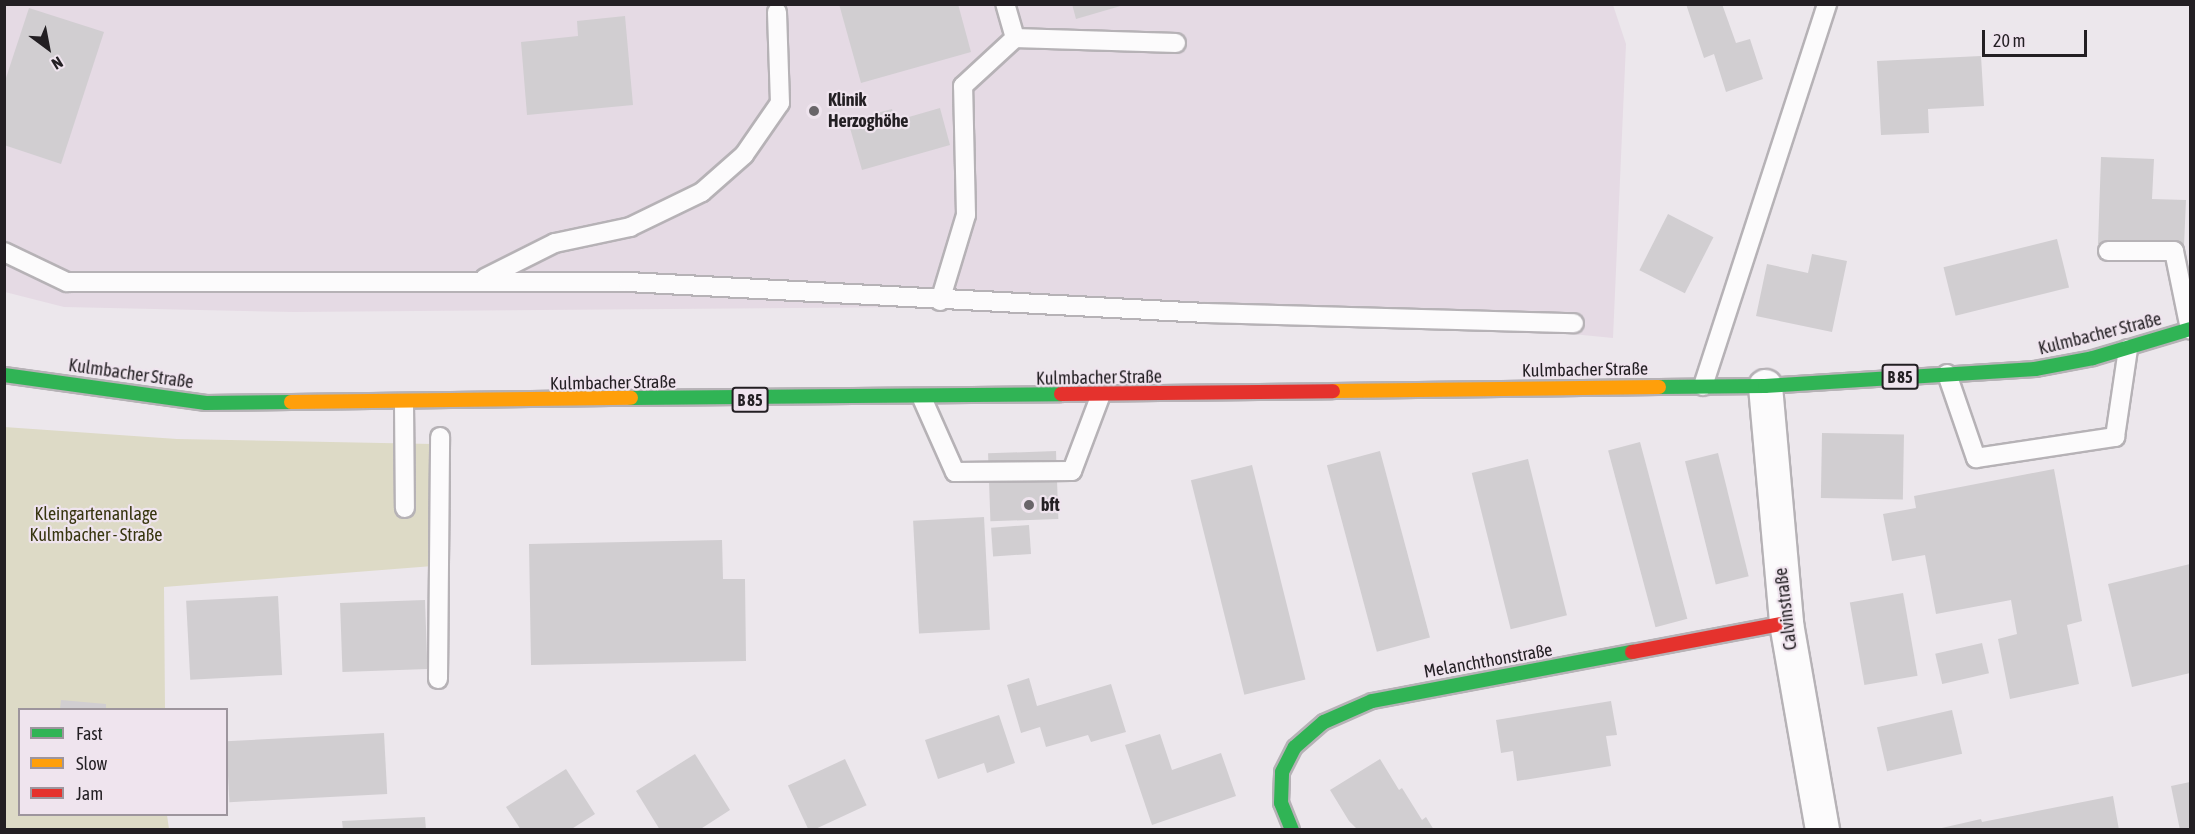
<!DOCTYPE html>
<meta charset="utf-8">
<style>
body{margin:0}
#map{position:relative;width:2195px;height:834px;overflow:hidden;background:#ece7ec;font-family:"Asap Condensed",sans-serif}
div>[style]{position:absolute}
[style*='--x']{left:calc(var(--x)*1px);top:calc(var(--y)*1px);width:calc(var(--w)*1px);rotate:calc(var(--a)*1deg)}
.built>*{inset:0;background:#e5dae4}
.green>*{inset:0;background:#dddac6}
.building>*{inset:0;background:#d1ced1;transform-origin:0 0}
.roads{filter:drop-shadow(2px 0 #b6b2b6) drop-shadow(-2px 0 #b6b2b6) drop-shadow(0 2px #b6b2b6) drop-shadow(0 -2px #b6b2b6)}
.lane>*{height:18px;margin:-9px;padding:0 9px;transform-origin:9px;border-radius:9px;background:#fcfbfc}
.street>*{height:33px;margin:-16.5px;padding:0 16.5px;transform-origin:16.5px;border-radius:16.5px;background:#fcfbfc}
.fast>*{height:14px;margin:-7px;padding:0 7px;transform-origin:7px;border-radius:7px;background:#30b455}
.slow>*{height:14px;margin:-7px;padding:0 7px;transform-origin:7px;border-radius:7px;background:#ff9f0a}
.jam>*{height:14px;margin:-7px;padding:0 7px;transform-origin:7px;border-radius:7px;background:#e5322d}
.dots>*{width:16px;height:16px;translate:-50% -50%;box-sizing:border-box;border:3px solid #efe4ee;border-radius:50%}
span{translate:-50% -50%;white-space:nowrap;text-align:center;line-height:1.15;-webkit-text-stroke:4.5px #efe4ee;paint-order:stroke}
.shield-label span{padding:2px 4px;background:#efe4ee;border:2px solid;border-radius:4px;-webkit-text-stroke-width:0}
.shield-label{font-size:16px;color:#231f23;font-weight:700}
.poi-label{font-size:18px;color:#231f23;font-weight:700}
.left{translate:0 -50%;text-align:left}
.street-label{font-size:18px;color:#231f23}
.park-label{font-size:18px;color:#37350f}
.frame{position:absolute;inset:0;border:6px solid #231f23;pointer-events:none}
.legend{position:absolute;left:18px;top:708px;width:210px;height:108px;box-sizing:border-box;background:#efe4ee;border:2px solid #9d959d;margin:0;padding:8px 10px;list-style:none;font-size:18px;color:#231f23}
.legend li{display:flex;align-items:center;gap:12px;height:30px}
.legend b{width:30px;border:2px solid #9d959d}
.north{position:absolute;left:18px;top:18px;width:60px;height:60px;-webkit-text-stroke:4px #efe4ee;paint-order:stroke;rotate:148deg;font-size:16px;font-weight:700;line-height:24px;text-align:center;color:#231f23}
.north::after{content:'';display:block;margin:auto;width:21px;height:27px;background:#231f23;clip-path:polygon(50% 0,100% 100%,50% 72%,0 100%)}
.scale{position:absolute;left:1982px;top:30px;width:105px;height:27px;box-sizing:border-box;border:3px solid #231f23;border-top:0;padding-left:8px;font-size:18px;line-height:21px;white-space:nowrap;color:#231f23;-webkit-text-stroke:4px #efe4ee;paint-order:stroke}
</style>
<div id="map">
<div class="built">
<div style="clip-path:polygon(4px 5px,1613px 5px,1626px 44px,1613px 338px,1471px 324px,924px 307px,294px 312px,64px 307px,5px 292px)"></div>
</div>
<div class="green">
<div style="clip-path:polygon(4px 427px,177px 439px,433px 444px,433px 566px,164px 587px,165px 709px,20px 710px,20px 814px,167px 815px,169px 829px,5px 829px)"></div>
</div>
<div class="building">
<div style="clip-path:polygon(839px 4px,958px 4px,971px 52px,861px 83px)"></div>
<div style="clip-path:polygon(1072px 4px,1124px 4px,1124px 5px,1076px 19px)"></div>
<div style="clip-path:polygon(1686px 4px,1722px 4px,1736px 43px,1750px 39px,1763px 79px,1726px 92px,1714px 54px,1704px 58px)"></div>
<div style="clip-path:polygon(29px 8px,104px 32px,61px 164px,4px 145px,4px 84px)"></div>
<div style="clip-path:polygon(625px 16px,633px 105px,527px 115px,521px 42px,578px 36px,577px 21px)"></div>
<div style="clip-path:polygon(1981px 56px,1984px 106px,1928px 109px,1929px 133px,1881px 135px,1877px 61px)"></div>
<div style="clip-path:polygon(940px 108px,950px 145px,862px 170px,848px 121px,892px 109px,895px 121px)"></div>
<div style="clip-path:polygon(2101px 157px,2154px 159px,2152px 199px,2186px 200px,2184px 246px,2098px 244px)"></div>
<div style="left:1668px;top:214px;width:51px;height:63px;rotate:27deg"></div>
<div style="left:2057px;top:239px;width:50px;height:117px;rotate:76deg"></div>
<div style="clip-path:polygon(1812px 254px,1847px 261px,1832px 332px,1756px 316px,1767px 264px,1808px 273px)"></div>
<div style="left:1822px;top:433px;width:82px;height:65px;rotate:1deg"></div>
<div style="left:1640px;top:442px;width:183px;height:33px;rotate:75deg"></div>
<div style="left:1056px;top:451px;width:68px;height:68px;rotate:88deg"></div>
<div style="left:1380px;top:451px;width:193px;height:55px;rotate:75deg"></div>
<div style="left:1718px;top:453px;width:127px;height:34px;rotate:76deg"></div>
<div style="left:1528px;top:459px;width:161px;height:58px;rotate:76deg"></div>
<div style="left:1252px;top:465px;width:221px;height:63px;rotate:76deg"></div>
<div style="clip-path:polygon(2054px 469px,2082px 621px,2067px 625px,2079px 684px,2010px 699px,1998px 639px,2017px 634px,2011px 600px,1936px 614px,1925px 555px,1892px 561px,1883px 514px,1916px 508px,1914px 496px)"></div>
<div style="left:984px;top:517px;width:113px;height:71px;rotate:87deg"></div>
<div style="left:1029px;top:525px;width:29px;height:38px;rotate:86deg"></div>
<div style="clip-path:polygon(722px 540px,723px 579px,745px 579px,746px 661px,531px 665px,529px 544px)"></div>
<div style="clip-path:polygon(2190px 564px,2190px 673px,2132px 687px,2108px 584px)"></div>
<div style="left:1903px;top:593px;width:84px;height:54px;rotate:80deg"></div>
<div style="left:278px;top:596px;width:79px;height:92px;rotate:87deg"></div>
<div style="left:425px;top:600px;width:69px;height:85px;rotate:88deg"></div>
<div style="left:1982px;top:643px;width:31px;height:48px;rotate:77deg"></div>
<div style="clip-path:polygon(1029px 678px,1037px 706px,1111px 684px,1126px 732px,1091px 742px,1088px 735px,1046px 747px,1040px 727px,1021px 733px,1007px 685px)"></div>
<div style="clip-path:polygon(61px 700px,106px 704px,106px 710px,60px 710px)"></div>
<div style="clip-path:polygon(1611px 701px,1617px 735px,1606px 736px,1611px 766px,1517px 781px,1513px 751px,1501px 753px,1496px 720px)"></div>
<div style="left:1952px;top:710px;width:45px;height:77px;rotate:77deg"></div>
<div style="clip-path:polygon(999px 715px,1015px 763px,987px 773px,984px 763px,938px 779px,925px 740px)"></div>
<div style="left:384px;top:733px;width:61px;height:158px;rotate:87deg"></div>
<div style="clip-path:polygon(1160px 734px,1172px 770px,1221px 753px,1236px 796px,1152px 825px,1125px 745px)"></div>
<div style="clip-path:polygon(695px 754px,730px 810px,699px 830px,660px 830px,636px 791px)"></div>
<div style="left:845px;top:759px;width:51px;height:63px;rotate:65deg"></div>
<div style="clip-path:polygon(1380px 759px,1399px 790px,1402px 788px,1422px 820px,1426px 817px,1434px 830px,1358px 830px,1349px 821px,1330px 790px)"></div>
<div style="clip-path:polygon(566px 769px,595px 814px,570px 830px,521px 830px,506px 807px)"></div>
<div style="clip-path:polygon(2190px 782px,2190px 830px,2180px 830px,2171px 786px)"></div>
<div style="clip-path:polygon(2113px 796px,2119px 830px,1933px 830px,1981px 819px,1982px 822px)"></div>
<div style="clip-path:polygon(425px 817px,426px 830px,343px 830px,342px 821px)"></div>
</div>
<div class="roads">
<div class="lane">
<div style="--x:1015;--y:38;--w:161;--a:1.8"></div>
<div style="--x:2108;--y:251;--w:66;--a:0"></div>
<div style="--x:2174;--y:251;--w:80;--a:78.4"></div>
<div style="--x:4;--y:252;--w:70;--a:25.5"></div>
<div style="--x:67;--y:282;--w:561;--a:0"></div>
<div style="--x:628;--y:282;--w:579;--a:3.07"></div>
<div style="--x:1206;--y:313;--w:368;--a:1.6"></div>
<div style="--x:485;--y:278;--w:78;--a:-26.6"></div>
<div style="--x:555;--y:243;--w:77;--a:-12"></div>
<div style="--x:630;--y:227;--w:80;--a:-25.9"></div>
<div style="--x:702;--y:192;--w:56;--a:-41.4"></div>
<div style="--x:744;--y:155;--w:63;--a:-55.3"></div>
<div style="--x:780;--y:103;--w:91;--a:-91.9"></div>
<div style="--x:940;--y:301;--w:90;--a:-73.2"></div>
<div style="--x:966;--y:215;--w:129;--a:-91.3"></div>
<div style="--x:963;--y:86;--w:71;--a:-42.7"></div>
<div style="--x:1015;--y:38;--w:35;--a:-106"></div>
<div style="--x:1947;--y:374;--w:89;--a:71"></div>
<div style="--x:1976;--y:458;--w:141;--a:-8.6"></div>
<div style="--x:2115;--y:437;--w:89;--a:-81.6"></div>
<div style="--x:1703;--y:386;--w:402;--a:-72"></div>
<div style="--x:922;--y:398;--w:81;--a:66"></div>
<div style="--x:955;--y:472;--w:117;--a:-0.5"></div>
<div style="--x:1072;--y:471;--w:79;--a:-69.3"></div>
<div style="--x:404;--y:403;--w:105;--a:89.5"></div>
<div style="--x:438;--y:679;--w:242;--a:-89.5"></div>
</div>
<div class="street">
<div style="--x:1765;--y:386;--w:238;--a:84.9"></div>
<div style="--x:1786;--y:623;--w:210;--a:80.1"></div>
</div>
<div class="fast">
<div style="--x:4;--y:375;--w:204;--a:7.9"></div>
<div style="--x:206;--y:403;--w:85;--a:-0.7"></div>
<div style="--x:1659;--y:387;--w:106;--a:-0.5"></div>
<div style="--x:1765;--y:386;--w:271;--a:-3.6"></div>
<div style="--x:2035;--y:369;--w:59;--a:-10.7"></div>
<div style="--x:2093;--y:358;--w:101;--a:-16.6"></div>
<div style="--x:631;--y:398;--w:430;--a:-0.5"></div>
<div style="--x:1292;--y:830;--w:29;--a:-112"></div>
<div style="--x:1281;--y:803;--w:31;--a:-88"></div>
<div style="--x:1282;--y:772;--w:28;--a:-63"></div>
<div style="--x:1295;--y:747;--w:38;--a:-41"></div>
<div style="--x:1324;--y:722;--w:52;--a:-23.6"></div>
<div style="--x:1372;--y:701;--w:265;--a:-10.7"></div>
</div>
<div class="slow">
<div style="--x:1333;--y:391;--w:326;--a:-0.7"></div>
<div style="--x:291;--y:402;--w:340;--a:-0.7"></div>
</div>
<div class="jam">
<div style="--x:1061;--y:394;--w:272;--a:-0.6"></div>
<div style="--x:1632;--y:652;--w:157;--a:-10.7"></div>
</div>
</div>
<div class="dots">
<div style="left:814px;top:111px;background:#696569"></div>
<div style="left:1029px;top:505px;background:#696569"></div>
</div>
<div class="shield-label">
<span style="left:1900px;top:377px">B 85</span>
<span style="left:750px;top:400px">B 85</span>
</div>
<div class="poi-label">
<span class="left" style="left:828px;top:111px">Klinik<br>Herzoghöhe</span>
<span class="left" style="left:1041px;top:505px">bft</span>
</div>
<div class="street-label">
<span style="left:2100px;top:334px;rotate:-14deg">Kulmbacher Straße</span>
<span style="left:1585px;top:370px;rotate:-1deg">Kulmbacher Straße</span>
<span style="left:131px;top:374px;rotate:8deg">Kulmbacher Straße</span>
<span style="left:1099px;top:378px;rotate:-1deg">Kulmbacher Straße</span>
<span style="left:613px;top:383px;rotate:-1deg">Kulmbacher Straße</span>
<span style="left:1786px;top:609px;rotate:-97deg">Calvinstraße</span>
<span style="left:1488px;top:661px;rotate:-10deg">Melanchthonstraße</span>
</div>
<div class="park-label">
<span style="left:96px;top:525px">Kleingartenanlage<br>Kulmbacher - Straße</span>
</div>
<div class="frame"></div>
<ul class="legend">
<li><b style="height:8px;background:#30b455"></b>Fast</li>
<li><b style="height:8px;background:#ff9f0a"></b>Slow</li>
<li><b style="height:8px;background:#e5322d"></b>Jam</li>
</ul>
<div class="north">N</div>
<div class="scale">20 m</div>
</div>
